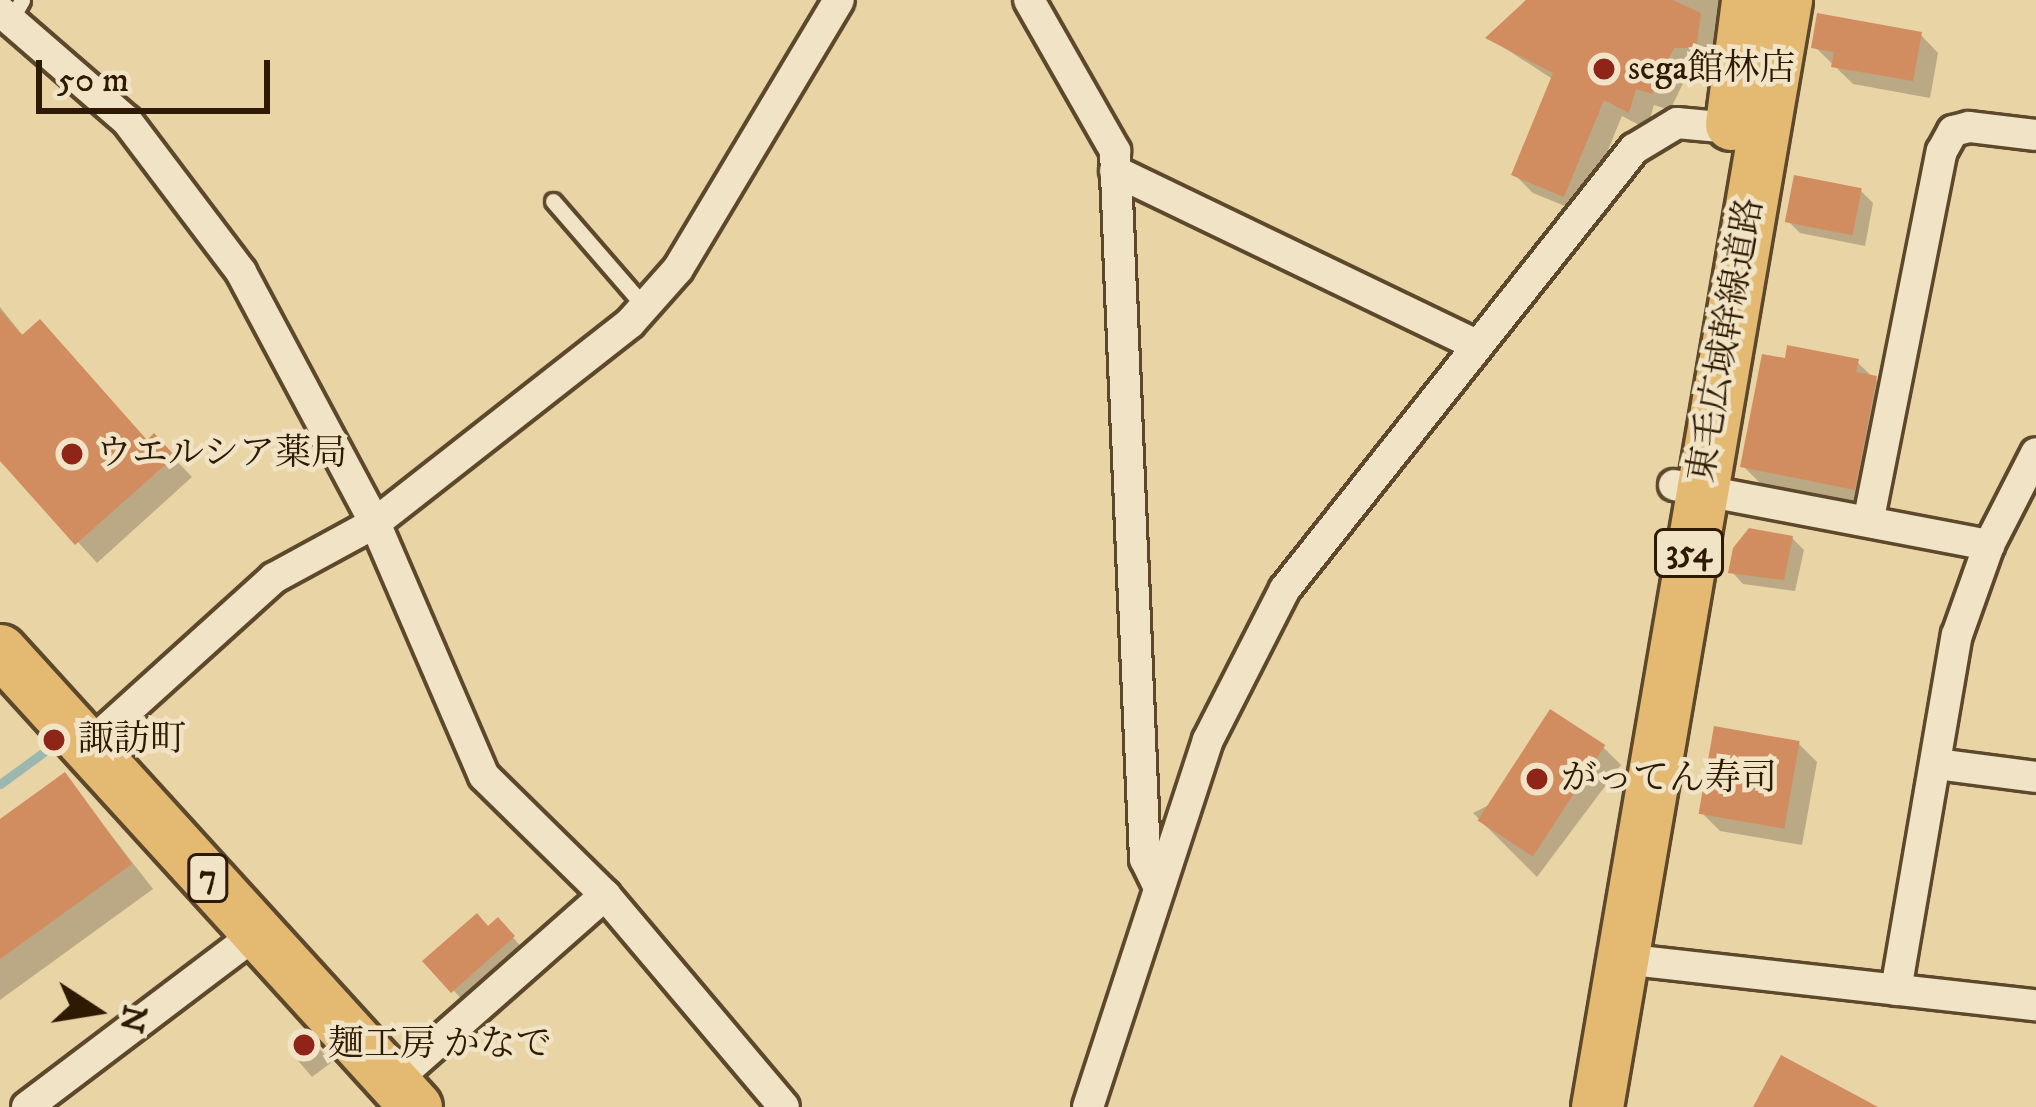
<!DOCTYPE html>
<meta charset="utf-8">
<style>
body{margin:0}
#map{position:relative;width:2036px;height:1107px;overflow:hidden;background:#e9d4a6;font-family:"IM FELL DW Pica","Noto Serif JP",serif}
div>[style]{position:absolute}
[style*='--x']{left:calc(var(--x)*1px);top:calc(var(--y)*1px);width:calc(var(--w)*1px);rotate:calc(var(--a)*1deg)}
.shadow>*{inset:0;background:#0003}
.stream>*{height:9px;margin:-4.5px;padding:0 4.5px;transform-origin:4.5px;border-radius:4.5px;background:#9ab7b0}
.building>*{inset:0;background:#d18d5f;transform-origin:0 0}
.roads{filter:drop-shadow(3px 0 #5d482b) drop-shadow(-3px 0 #5d482b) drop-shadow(0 3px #5d482b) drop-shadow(0 -3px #5d482b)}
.service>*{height:15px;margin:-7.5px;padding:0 7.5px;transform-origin:7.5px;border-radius:7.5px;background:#f1e3c5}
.minor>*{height:30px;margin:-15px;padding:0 15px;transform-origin:15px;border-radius:15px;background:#f1e3c5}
.primary>*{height:51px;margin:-25.5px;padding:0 25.5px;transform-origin:25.5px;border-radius:25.5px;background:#e4ba73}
.trunk>*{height:51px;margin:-25.5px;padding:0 25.5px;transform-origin:25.5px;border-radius:25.5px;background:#e4ba73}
.dots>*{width:33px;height:33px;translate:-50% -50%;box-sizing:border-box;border:6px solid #f1e3c5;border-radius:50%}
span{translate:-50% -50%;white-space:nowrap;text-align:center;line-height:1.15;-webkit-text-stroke:9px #f1e3c5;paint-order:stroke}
.shield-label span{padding:3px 9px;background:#f1e3c5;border:3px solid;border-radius:9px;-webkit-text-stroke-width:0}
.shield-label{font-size:33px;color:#2e1902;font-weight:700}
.poi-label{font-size:36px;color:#2e1902}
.left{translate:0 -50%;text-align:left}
.street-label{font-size:36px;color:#2e1902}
.north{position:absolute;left:36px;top:951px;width:120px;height:120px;-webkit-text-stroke:9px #f1e3c5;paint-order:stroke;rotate:102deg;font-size:33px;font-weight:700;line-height:48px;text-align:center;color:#2e1902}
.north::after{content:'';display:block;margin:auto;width:42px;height:54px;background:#2e1902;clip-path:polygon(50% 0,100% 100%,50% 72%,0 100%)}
.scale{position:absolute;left:36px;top:60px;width:234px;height:54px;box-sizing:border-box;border:6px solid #2e1902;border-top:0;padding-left:15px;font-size:36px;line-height:42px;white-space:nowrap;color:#2e1902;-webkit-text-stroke:9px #f1e3c5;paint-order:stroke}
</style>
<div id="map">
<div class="shadow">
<div style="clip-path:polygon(1526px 0,1723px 0,1713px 65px,1692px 65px,1670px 110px,1654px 105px,1647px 129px,1622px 116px,1582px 213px,1533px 193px,1515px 175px,1554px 80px,1489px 38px)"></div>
<div style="clip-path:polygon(1920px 34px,1938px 53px,1930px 98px,1853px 84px,1815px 47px)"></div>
<div style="clip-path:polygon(1861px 191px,1873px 203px,1865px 246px,1800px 233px,1788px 221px)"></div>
<div style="clip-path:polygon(0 307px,24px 337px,148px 443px,154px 437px,192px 477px,97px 563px,0 456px)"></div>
<div style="clip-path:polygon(1857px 362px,1900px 403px,1878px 512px,1767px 490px,1743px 466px)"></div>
<div style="clip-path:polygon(1792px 538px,1804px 550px,1795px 591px,1743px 584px,1732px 572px)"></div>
<div style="clip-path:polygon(1799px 744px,1817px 762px,1802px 845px,1720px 831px,1702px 813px)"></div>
<div style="clip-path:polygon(1603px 747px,1621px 765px,1537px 877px,1473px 813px)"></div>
<div style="clip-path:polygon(65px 776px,153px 889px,0 1000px,0 823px)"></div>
<div style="clip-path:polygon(489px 929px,509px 933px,524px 950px,465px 1003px,427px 961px)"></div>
<div style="clip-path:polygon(306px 1035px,332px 1062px,312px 1077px,288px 1049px)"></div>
</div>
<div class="stream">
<div style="--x:0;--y:784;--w:59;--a:-36.1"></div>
</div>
<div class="building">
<div style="clip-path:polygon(1526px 0,1673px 0,1701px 13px,1696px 48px,1674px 48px,1652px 94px,1636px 89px,1629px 113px,1604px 100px,1564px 197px,1511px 175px,1553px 73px,1485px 38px)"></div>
<div style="clip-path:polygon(1817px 13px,1922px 32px,1913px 81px,1831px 67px,1834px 52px,1811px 48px)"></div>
<div style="left:1794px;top:175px;width:69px;height:48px;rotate:11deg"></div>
<div style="clip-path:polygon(0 310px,22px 335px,40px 319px,147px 440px,154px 433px,175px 456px,75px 545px,0 461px)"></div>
<div style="clip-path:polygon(1787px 345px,1859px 359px,1856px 372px,1877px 376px,1855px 490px,1740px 467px,1762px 354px,1785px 358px)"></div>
<div style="clip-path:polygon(1749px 528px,1793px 536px,1784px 580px,1728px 573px,1733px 548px)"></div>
<div style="left:1550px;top:709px;width:66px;height:133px;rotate:33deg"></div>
<div style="left:1714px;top:726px;width:87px;height:89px;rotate:10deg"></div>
<div style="clip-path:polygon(65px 772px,132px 864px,0 959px,0 819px)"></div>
<div style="clip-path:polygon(477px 913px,488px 926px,498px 917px,515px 936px,451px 993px,422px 961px)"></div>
<div style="clip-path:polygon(1781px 1055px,1878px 1107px,1753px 1107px)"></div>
</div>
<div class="roads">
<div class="service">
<div style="--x:10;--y:21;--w:24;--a:-60"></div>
<div style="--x:553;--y:201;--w:138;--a:49.1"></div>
</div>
<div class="minor">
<div style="--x:1029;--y:0;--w:174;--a:60.3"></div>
<div style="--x:1115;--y:151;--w:709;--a:87.57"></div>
<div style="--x:1145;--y:859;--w:32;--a:64"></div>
<div style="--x:0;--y:11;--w:168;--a:40.9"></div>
<div style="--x:127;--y:121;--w:189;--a:52.9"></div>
<div style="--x:241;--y:272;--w:285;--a:61.9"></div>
<div style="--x:375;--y:523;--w:275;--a:66.7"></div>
<div style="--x:484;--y:776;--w:170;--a:44.5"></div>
<div style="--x:605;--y:895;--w:277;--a:49.8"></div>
<div style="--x:1115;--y:171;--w:401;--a:25.7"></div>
<div style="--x:1674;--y:485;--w:321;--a:10.8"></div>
<div style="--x:1869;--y:518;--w:374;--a:-78.8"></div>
<div style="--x:1942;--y:151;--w:23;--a:-61"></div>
<div style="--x:1953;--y:131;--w:16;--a:-14"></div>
<div style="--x:1969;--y:127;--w:67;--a:6.8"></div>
<div style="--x:89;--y:745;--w:249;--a:-42.1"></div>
<div style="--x:274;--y:578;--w:115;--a:-28.6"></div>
<div style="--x:375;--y:523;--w:324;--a:-38.1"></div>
<div style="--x:630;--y:323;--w:72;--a:-48.4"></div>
<div style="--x:678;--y:269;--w:313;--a:-59.1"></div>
<div style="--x:1937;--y:764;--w:100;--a:7.5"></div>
<div style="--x:1623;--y:959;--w:416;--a:6.4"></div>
<div style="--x:1896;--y:990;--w:360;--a:-80.3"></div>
<div style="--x:1957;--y:635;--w:96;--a:-70.4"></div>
<div style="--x:1989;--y:545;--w:103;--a:-62.9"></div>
<div style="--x:393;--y:1082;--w:283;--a:-41.4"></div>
<div style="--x:27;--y:1107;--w:288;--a:-37.1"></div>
<div style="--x:1088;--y:1107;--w:386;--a:-71.9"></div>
<div style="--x:1208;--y:740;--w:169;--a:-63"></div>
<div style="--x:1285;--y:589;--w:562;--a:-51.58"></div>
<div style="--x:1634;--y:149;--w:50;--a:-31.2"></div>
<div style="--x:1677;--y:123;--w:54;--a:5.3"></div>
</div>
<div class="primary">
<div style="--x:0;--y:650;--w:618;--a:47.69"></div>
</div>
<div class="trunk">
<div style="--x:1731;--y:124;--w:125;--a:-82.6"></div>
<div style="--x:1597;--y:1107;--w:1123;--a:-80.31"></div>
</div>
</div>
<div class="dots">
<div style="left:1604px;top:69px;background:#8f2418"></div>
<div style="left:72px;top:454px;background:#8f2418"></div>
<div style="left:54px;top:740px;background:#8f2418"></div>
<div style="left:1537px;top:779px;background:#8f2418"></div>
<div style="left:304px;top:1045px;background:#8f2418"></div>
</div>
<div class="shield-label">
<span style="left:1689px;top:553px">354</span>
<span style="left:208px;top:878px">7</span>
</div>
<div class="poi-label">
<span class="left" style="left:1628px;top:69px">sega館林店</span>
<span class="left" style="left:96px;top:454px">ウエルシア薬局</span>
<span class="left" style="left:78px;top:740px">諏訪町</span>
<span class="left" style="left:1561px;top:779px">がってん寿司</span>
<span class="left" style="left:328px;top:1045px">麺工房 かなで</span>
</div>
<div class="street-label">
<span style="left:1726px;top:340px;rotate:-80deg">東毛広域幹線道路</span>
</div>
<div class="north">N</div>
<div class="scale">50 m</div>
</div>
